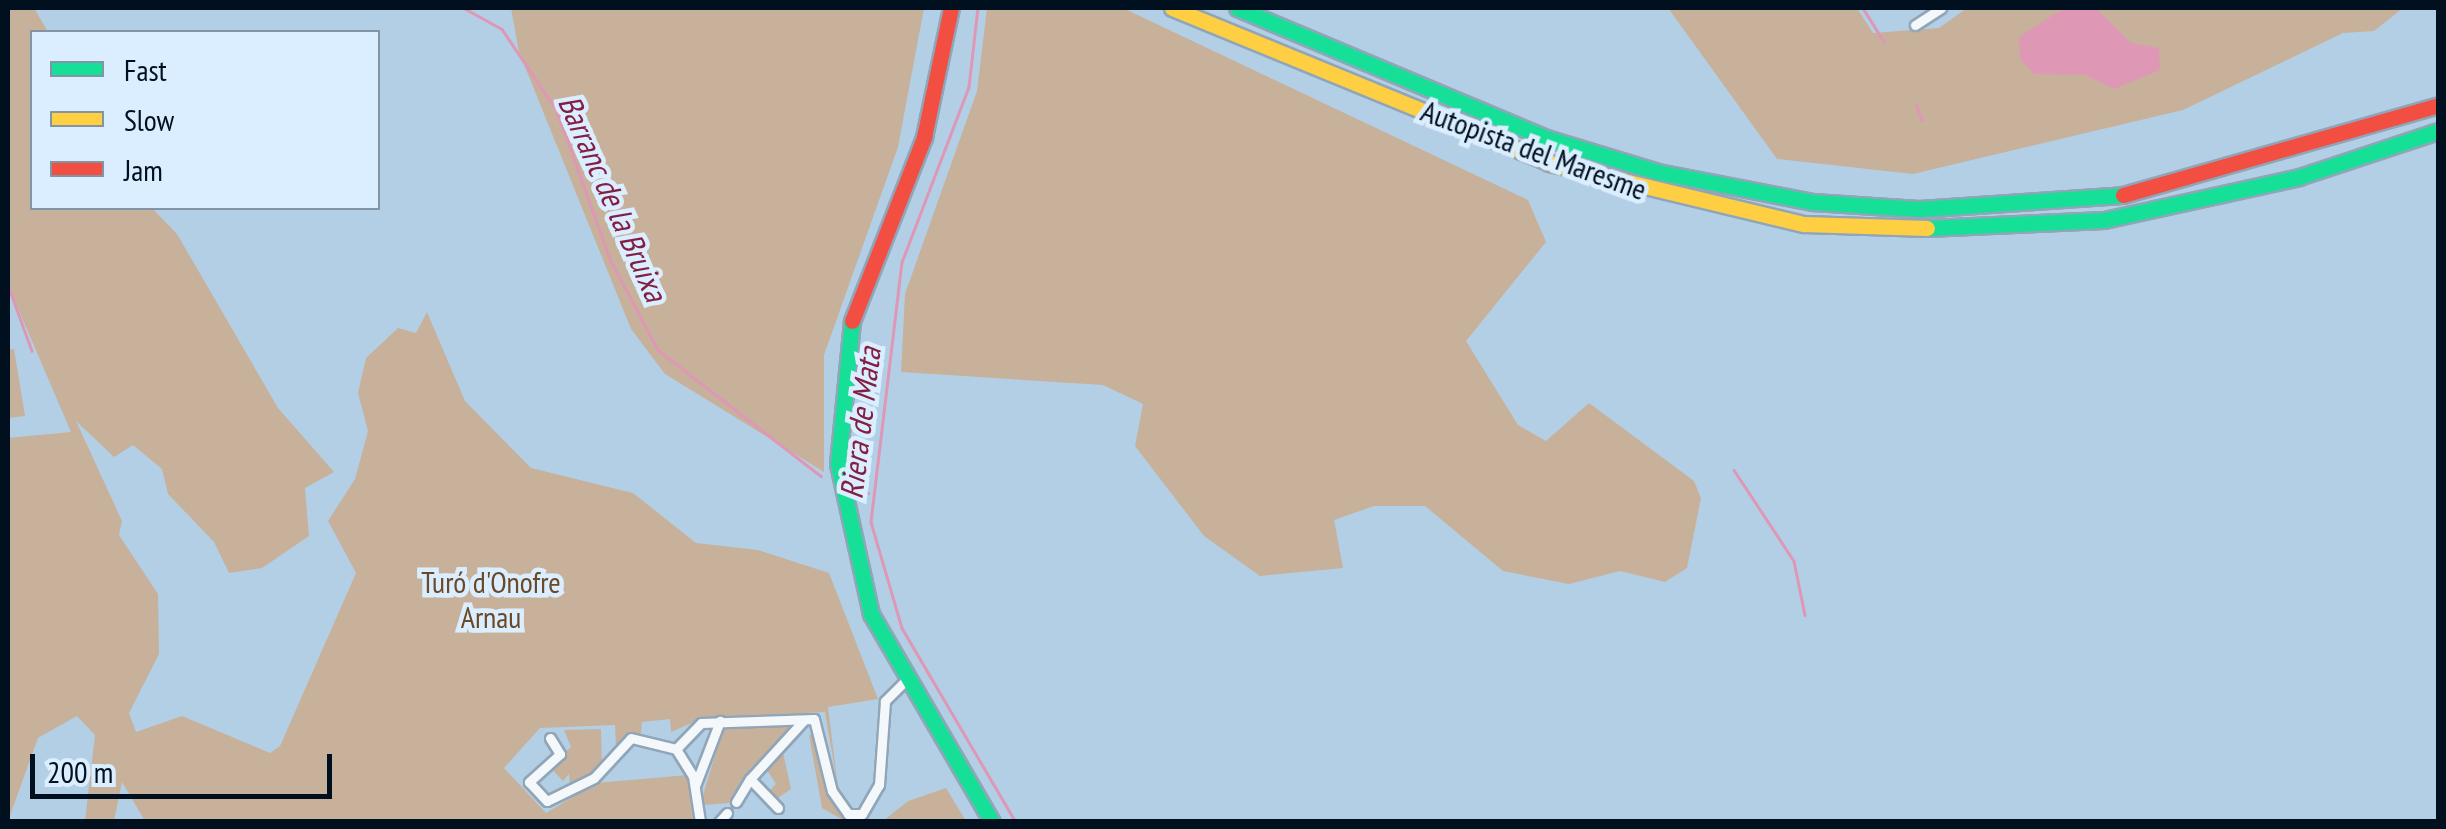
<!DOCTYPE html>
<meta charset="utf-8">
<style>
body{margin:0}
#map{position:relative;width:2446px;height:829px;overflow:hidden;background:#b3cfe6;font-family:"PT Sans Narrow",sans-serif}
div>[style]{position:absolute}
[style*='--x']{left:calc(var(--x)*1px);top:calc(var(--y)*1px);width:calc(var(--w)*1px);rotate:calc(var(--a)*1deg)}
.green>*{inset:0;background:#c7b19a}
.water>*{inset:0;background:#de98b5}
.stream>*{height:2.5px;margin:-1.25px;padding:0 1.25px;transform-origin:1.25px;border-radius:1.25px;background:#de98b5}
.roads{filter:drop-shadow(2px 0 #90a6b8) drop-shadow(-2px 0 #90a6b8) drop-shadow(0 2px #90a6b8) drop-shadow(0 -2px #90a6b8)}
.street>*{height:9px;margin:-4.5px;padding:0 4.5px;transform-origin:4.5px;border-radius:4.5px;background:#f4f8fb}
.fast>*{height:15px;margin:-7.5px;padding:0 7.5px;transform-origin:7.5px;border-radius:7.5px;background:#16e098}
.slow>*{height:15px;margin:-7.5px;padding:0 7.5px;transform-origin:7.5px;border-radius:7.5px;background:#ffcf43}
.jam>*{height:15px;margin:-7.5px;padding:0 7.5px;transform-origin:7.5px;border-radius:7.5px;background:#f24e42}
span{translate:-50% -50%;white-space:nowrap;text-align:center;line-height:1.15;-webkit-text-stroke:9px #daeeff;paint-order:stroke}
.street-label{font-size:30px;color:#00101e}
.park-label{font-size:30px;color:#6b4826}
.water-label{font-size:32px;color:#831f43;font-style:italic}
.frame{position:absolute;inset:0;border:10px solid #00101e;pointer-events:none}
.legend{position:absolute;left:30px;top:30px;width:350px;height:180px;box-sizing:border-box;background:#daeeff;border:2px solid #8395a5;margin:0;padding:12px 18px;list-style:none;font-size:30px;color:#00101e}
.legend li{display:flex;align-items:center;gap:20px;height:50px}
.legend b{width:50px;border:2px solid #8395a5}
.scale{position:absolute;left:30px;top:754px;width:302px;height:45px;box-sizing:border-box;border:5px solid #00101e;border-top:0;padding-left:12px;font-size:30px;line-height:35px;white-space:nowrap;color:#00101e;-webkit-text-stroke:8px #daeeff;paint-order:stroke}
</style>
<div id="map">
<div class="green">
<div style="clip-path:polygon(8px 8px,34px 8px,48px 32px,32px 32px,32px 208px,152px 208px,177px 234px,278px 408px,334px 472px,305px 488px,309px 536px,262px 568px,229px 573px,214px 542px,168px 494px,162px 469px,133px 445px,114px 457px,76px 421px,122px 521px,119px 535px,158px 594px,159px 654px,129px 713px,136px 732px,182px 716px,270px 753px,280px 746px,356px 573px,328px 521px,355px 479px,368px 431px,358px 393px,366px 358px,398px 328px,416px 333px,427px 312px,465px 401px,531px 468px,633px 493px,696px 543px,758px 550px,829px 573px,878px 699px,828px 707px,838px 788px,825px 712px,701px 719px,671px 732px,670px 719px,642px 722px,641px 733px,616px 747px,615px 725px,540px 728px,504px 768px,546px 813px,596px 783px,688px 775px,696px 821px,145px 821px,122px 782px,114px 821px,85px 821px,95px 735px,77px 716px,38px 738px,8px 821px,8px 438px,71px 432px,8px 285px)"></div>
<div style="clip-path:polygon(511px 8px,924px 8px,898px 147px,824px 355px,824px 472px,665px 374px,631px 329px,519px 52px)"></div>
<div style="clip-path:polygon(987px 8px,1123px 8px,1528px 200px,1546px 242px,1466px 341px,1518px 425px,1546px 441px,1589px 403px,1694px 481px,1701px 498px,1687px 568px,1665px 582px,1620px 571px,1569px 584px,1503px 571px,1425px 506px,1374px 506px,1334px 520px,1343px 568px,1260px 576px,1204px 536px,1135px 446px,1143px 404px,1103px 385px,901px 372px,905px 294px,977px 91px)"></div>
<div style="clip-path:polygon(1668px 8px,1857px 8px,1873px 33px,1939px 28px,1967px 8px,2403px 8px,2374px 31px,2343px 33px,2183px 110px,1913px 174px,1777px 159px)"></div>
<div style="clip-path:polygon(14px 349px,25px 416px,8px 418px,8px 350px)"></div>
<div style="clip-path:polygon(793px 723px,730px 803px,700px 805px,724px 726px)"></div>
<div style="clip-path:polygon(601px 729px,602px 766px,570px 788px,569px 774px,563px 781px,550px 767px,571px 747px,564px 730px)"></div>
<div style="clip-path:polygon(797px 729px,782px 748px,791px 789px,778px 798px,767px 793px,776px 784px,767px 770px,758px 777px)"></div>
<div style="clip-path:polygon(809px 735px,816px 736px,826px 791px,845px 821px,822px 808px)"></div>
<div style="clip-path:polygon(946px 788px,966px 821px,883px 821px,908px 801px)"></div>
</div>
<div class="water">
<div style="clip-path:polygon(2064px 8px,2096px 8px,2131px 43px,2159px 48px,2160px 70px,2114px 89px,2085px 75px,2034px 74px,2020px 59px,2019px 37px)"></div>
</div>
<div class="stream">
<div style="--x:464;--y:8;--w:43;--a:28.9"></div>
<div style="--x:502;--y:29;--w:99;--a:56.1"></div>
<div style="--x:557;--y:111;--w:157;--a:70.3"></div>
<div style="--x:610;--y:259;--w:103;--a:62.2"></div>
<div style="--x:658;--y:350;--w:206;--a:37.7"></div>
<div style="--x:978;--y:8;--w:80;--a:96.5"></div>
<div style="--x:969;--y:87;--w:187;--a:110.9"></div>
<div style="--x:902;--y:262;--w:262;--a:96.8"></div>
<div style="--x:871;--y:522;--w:110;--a:73.7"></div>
<div style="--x:902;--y:628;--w:225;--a:59.6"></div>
<div style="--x:1863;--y:8;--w:40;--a:58"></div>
<div style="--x:1916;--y:104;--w:17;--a:69"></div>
<div style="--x:8;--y:285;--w:70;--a:70"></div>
<div style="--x:1734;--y:470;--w:109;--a:56.6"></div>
<div style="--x:1794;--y:561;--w:55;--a:78.5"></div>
<div style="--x:855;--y:488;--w:14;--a:21"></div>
</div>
<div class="roads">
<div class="street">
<div style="--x:1915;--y:25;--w:31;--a:-33"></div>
<div style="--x:550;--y:738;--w:19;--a:58"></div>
<div style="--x:560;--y:754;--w:42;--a:137.9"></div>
<div style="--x:529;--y:782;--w:26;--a:47"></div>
<div style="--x:547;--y:801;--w:52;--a:-26.1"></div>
<div style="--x:594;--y:778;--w:54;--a:-47.2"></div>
<div style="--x:631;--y:738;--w:46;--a:13.7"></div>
<div style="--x:676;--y:749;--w:36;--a:-46"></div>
<div style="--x:701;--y:723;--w:113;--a:-2"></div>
<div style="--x:814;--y:719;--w:74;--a:76"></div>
<div style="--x:832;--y:791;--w:28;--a:55"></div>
<div style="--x:848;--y:814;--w:14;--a:0"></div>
<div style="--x:862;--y:814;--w:34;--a:-60"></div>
<div style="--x:879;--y:785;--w:84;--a:-85.9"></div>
<div style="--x:885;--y:701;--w:30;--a:-45"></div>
<div style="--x:676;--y:749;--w:32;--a:58"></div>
<div style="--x:693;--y:776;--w:47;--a:81.3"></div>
<div style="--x:695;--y:786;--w:70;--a:-69"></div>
<div style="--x:736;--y:802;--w:27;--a:-59"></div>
<div style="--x:778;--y:808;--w:40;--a:-134"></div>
<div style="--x:750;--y:779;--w:80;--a:-47.5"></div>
<div style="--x:719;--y:822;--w:12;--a:-48"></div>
</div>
<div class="fast">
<div style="--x:1237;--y:8;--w:335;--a:22.8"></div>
<div style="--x:1546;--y:138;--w:117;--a:16.9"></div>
<div style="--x:1658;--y:172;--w:158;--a:11"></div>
<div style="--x:1813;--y:202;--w:106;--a:3.8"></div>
<div style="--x:1919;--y:209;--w:204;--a:-3.9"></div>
<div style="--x:1927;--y:228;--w:177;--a:-2.6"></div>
<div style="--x:2104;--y:220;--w:200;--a:-12.4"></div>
<div style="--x:2299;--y:177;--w:146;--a:-18.3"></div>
<div style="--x:852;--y:321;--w:144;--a:95.6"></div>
<div style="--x:838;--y:464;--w:154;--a:77.6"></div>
<div style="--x:871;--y:614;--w:241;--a:59.8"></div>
</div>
<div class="slow">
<div style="--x:1172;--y:8;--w:408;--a:22.3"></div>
<div style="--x:1549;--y:163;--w:262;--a:13.5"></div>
<div style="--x:1804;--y:224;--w:123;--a:1.9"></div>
</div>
<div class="jam">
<div style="--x:2123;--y:195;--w:328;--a:-15.9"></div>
<div style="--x:852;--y:321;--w:198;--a:-68.6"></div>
<div style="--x:924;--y:137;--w:132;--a:-78.2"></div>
</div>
</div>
<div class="street-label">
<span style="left:1534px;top:150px;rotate:20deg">Autopista del Maresme</span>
</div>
<div class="park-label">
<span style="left:491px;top:599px">Turó d'Onofre<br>Arnau</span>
</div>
<div class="water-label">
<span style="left:613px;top:198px;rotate:66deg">Barranc de la Bruixa</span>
<span style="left:860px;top:423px;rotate:-83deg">Riera de Mata</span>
</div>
<div class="frame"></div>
<ul class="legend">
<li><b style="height:12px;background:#16e098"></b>Fast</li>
<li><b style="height:12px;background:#ffcf43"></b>Slow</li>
<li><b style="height:12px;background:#f24e42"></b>Jam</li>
</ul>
<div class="scale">200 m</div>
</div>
